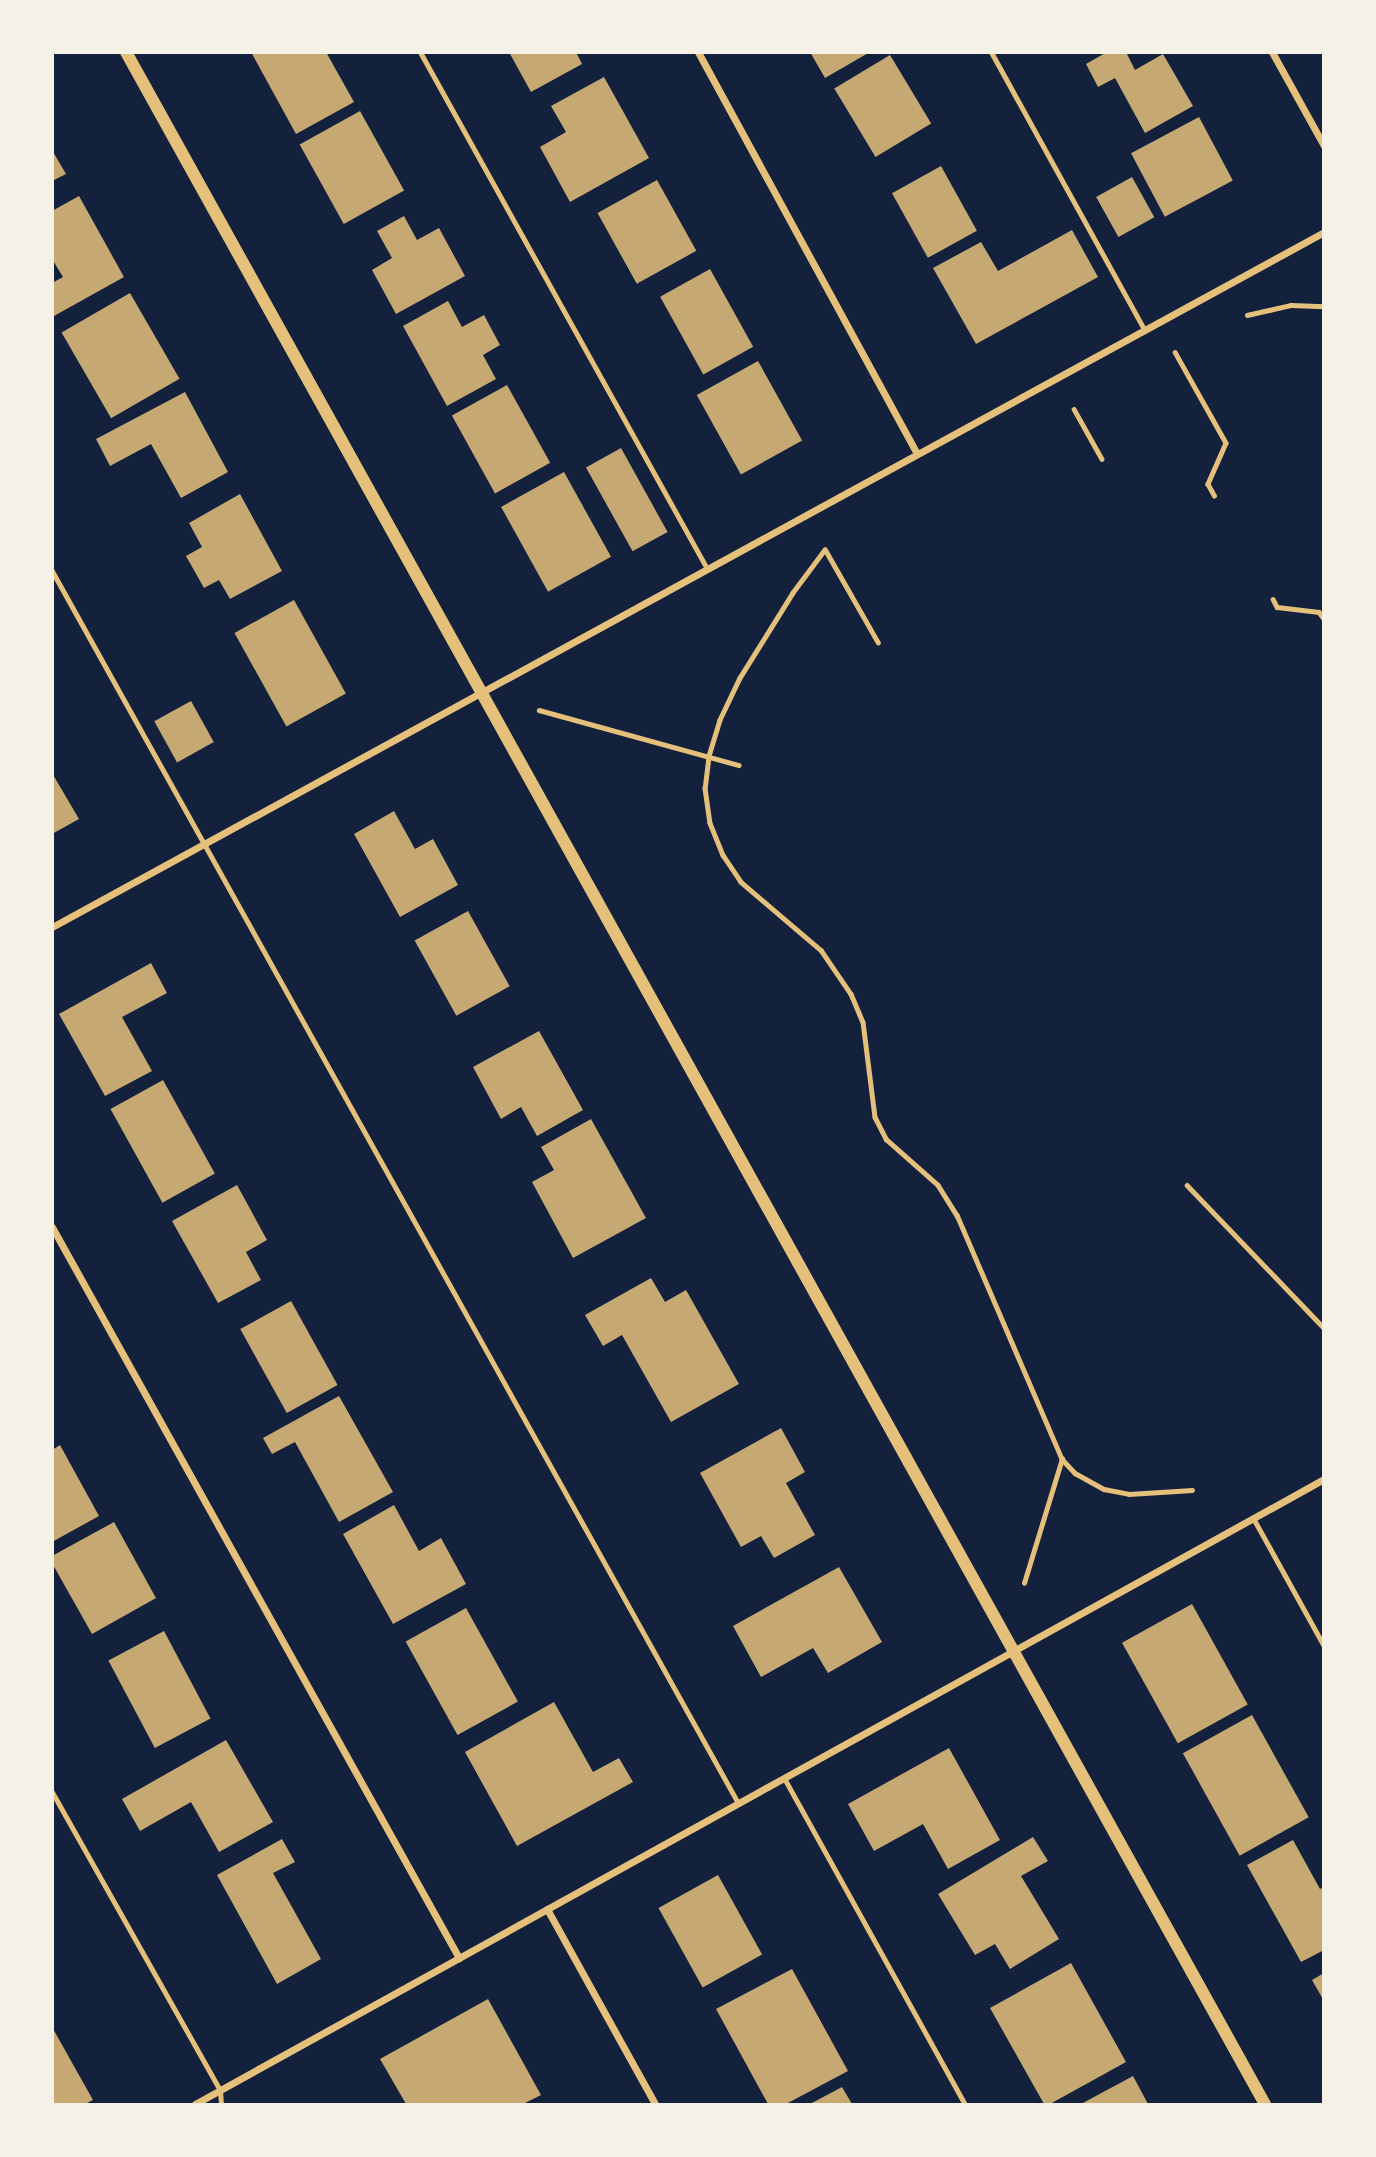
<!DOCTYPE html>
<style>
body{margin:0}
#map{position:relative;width:1376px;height:2157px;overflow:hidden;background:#14213d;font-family:Cabin,sans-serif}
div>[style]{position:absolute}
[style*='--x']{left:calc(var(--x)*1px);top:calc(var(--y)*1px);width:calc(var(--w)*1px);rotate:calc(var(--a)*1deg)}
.building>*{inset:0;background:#c6a872;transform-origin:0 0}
.path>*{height:4.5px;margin:-2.25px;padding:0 2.25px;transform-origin:2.25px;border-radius:2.25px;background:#e5c07b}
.service>*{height:5px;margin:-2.5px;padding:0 2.5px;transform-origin:2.5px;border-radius:2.5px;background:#e5c07b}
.minor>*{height:7px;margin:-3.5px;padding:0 3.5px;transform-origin:3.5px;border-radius:3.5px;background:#e5c07b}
.tertiary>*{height:12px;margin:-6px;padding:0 6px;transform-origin:6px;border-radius:6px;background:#e5c07b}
span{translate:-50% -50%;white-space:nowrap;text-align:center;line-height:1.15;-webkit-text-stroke:7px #f6f1e7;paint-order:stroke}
.frame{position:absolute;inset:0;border:54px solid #f6f1e7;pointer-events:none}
</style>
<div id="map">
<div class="building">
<div style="clip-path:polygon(251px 52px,326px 52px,354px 102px,296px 134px)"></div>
<div style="clip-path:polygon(509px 52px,576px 52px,582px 64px,531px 92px)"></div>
<div style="clip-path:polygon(810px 52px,870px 52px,825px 78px)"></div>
<div style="clip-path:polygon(1107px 52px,1126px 52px,1135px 70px,1163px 54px,1193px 106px,1145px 133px,1115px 78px,1098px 87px,1086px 64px)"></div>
<div style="left:890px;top:55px;width:80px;height:65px;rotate:59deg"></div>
<div style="clip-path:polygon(604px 77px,649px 158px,570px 202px,540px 147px,566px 132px,551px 106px)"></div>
<div style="left:360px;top:111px;width:91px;height:69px;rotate:61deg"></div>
<div style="left:1199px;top:117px;width:72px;height:77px;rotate:62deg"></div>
<div style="clip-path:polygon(52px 150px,66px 174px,52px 181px)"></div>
<div style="left:941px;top:166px;width:74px;height:56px;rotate:61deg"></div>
<div style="left:1132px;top:177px;width:46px;height:41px;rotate:61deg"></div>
<div style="left:657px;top:180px;width:81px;height:68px;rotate:61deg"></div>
<div style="clip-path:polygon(79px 196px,124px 277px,54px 316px,52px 283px,63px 277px,52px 259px,52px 211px)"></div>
<div style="clip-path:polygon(404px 216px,417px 240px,439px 228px,465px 276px,396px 314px,372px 270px,392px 258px,377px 231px)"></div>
<div style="clip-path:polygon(1072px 230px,1098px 277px,976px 344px,933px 268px,981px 242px,998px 271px)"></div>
<div style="left:710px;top:269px;width:89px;height:57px;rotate:61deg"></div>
<div style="left:130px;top:293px;width:99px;height:79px;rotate:60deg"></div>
<div style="clip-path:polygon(448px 301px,462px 327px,484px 315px,500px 345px,483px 355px,496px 379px,447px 406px,403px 326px)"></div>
<div style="left:758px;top:361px;width:91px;height:70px;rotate:61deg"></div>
<div style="left:507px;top:385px;width:89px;height:63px;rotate:61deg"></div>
<div style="clip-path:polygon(185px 392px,228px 472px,181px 498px,151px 444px,110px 466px,96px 439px)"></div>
<div style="left:621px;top:448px;width:96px;height:40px;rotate:61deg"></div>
<div style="left:564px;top:472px;width:97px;height:72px;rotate:61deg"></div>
<div style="clip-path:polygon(240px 494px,282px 571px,230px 599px,219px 580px,204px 588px,186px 556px,202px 547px,189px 523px)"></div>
<div style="left:294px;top:600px;width:107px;height:68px;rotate:61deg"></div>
<div style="left:191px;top:701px;width:47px;height:42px;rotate:61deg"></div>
<div style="clip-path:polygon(52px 773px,79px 819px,52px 834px)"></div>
<div style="clip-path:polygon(394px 811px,415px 849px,433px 839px,458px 885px,400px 917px,354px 834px)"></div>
<div style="left:468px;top:911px;width:86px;height:61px;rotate:61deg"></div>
<div style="clip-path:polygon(151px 963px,167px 993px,122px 1017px,152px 1071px,105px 1096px,59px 1014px)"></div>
<div style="clip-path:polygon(539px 1031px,583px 1110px,537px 1136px,521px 1107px,501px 1119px,473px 1067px)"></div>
<div style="left:163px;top:1080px;width:107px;height:60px;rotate:61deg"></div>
<div style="clip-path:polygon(591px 1119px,646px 1218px,573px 1258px,532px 1182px,554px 1170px,541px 1147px)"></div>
<div style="clip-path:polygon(237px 1185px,267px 1240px,246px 1252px,261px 1280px,218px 1303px,172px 1221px)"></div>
<div style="clip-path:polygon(651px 1278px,665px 1302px,686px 1290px,739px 1384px,671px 1422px,622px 1335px,603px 1346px,585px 1315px)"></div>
<div style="left:291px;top:1301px;width:96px;height:58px;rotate:61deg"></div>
<div style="clip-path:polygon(339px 1396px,393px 1492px,339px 1522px,295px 1442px,272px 1454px,263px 1438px)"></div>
<div style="clip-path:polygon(781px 1428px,805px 1472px,786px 1483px,815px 1535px,774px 1558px,761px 1536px,741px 1547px,700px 1473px)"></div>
<div style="clip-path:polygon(60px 1445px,99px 1516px,52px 1542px,52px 1450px)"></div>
<div style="clip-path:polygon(394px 1505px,419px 1551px,441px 1538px,466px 1584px,393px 1624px,343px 1534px)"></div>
<div style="clip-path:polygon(114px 1522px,156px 1598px,92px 1634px,52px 1563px,52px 1556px)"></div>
<div style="clip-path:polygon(839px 1567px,882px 1642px,828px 1673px,813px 1648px,761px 1677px,733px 1626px)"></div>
<div style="left:1192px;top:1604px;width:115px;height:80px;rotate:61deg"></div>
<div style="left:466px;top:1608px;width:107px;height:69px;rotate:61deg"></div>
<div style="left:164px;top:1631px;width:99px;height:63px;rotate:62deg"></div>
<div style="clip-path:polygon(554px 1702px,593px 1772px,619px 1758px,633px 1782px,517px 1846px,465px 1752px)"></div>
<div style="left:1252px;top:1715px;width:117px;height:79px;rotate:61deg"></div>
<div style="clip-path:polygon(226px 1740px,273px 1822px,219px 1852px,191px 1802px,140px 1831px,122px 1799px)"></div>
<div style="clip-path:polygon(949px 1748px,1000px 1840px,948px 1869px,923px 1824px,874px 1851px,848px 1804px)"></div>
<div style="clip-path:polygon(1033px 1837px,1048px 1861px,1021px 1876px,1059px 1939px,1010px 1969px,995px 1944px,975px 1955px,938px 1894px)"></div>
<div style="clip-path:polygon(282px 1839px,295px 1862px,273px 1873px,321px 1959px,277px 1984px,217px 1875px)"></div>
<div style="clip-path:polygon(1293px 1840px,1320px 1889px,1324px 1887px,1324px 1950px,1301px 1962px,1247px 1865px)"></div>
<div style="left:718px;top:1875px;width:91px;height:68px;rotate:61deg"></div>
<div style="clip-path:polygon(1071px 1963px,1126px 2062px,1050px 2104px,1044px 2104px,990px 2008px)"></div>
<div style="clip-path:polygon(792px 1969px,848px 2071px,786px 2104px,768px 2104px,716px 2009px)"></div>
<div style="clip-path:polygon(1324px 1973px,1324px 2001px,1312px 1980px)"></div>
<div style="clip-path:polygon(488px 1999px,541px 2095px,523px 2104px,406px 2104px,380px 2059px)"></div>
<div style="clip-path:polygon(52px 2027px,93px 2100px,85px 2104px,52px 2104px)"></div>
<div style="clip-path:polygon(1133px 2076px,1148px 2104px,1081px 2104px)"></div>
<div style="clip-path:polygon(842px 2087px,852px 2104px,810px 2104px)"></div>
</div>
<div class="path">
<div style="--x:1247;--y:315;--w:45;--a:-12.8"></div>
<div style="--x:1291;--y:305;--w:33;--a:2"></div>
<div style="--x:1175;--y:352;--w:104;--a:60.7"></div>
<div style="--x:1226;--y:443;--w:45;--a:113.7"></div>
<div style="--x:1208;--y:484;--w:13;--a:61"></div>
<div style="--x:1074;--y:409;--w:57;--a:60.8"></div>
<div style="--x:1273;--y:599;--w:9;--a:63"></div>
<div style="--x:1277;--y:607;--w:42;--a:6.8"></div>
<div style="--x:1319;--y:612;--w:9;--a:54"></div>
<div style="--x:878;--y:643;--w:107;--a:-119.7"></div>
<div style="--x:825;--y:550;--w:54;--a:126.7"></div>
<div style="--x:793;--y:593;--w:100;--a:121.9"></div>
<div style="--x:740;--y:678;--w:47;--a:115.5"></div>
<div style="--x:720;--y:720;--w:39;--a:107"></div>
<div style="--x:709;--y:757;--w:31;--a:97"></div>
<div style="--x:705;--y:788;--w:35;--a:82"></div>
<div style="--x:710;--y:823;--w:35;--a:68"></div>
<div style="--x:723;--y:855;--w:32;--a:56"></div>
<div style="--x:741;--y:882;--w:105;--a:40.4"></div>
<div style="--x:821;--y:950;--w:53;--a:55.7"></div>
<div style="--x:851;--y:994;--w:30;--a:67"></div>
<div style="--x:863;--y:1022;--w:96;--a:82.8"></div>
<div style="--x:875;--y:1117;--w:25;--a:63"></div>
<div style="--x:886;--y:1139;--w:69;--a:41.5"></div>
<div style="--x:938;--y:1185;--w:36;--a:58"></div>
<div style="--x:957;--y:1215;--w:266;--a:66.7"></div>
<div style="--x:1062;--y:1459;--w:19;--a:47"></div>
<div style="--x:1075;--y:1473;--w:33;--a:29"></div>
<div style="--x:1104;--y:1489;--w:25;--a:11"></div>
<div style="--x:1129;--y:1494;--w:63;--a:-3.6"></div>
<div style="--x:539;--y:710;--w:207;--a:15.4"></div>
<div style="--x:1187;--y:1185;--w:198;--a:46.2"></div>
<div style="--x:1024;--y:1583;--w:130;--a:-73"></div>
</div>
<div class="service">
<div style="--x:420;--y:52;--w:589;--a:60.95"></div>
<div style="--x:991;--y:52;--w:316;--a:61.1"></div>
<div style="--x:52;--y:571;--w:1410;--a:60.89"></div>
<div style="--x:1253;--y:1518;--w:146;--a:61"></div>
<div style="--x:784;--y:1778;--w:373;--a:61"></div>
<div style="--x:52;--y:1792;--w:342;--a:60.6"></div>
<div style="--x:220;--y:2090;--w:14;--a:86"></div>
</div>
<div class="minor">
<div style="--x:698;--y:52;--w:456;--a:61.4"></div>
<div style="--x:1272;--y:52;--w:107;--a:61"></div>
<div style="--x:52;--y:927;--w:1449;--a:-28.65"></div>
<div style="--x:52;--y:1227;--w:837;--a:60.89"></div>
<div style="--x:547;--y:1909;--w:223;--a:61"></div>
<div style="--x:195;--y:2104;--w:1290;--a:-28.97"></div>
</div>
<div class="tertiary">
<div style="--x:126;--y:52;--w:2347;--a:60.97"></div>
</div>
<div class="frame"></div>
</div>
